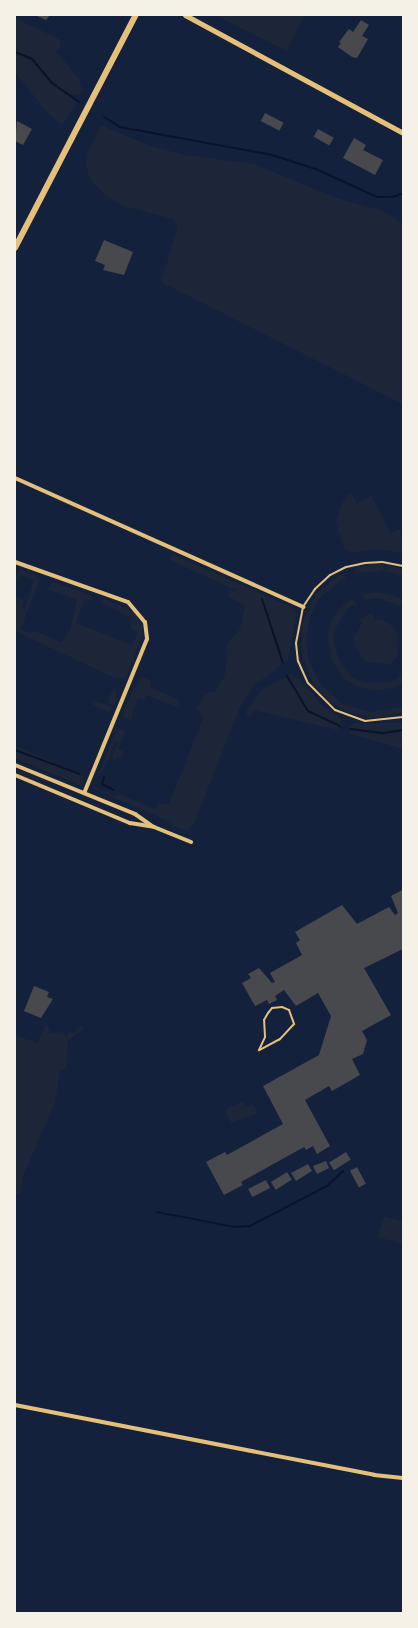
<!DOCTYPE html>
<style>
body{margin:0}
#map{position:relative;width:418px;height:1628px;overflow:hidden;background:#14213d;font-family:"Golos Text",sans-serif}
div>[style]{position:absolute}
[style*='--x']{left:calc(var(--x)*1px);top:calc(var(--y)*1px);width:calc(var(--w)*1px);rotate:calc(var(--a)*1deg)}
.green>*{inset:0;background:#1d2539}
.stream>*{height:2px;margin:-1px;padding:0 1px;transform-origin:1px;border-radius:1px;background:#0b132b}
.building>*{inset:0;background:#48494c;transform-origin:0 0}
.service>*{height:2px;margin:-1px;padding:0 1px;transform-origin:1px;border-radius:1px;background:#e5c07b}
.minor>*{height:4px;margin:-2px;padding:0 2px;transform-origin:2px;border-radius:2px;background:#e5c07b}
.secondary>*{height:5px;margin:-2.5px;padding:0 2.5px;transform-origin:2.5px;border-radius:2.5px;background:#e5c07b}
.primary>*{height:5.5px;margin:-2.75px;padding:0 2.75px;transform-origin:2.75px;border-radius:2.75px;background:#e5c07b}
span{translate:-50% -50%;white-space:nowrap;text-align:center;line-height:1.15;-webkit-text-stroke:4.5px #f6f1e7;paint-order:stroke}
.frame{position:absolute;inset:0;border:16px solid #f6f1e7;pointer-events:none}
</style>
<div id="map">
<div class="green">
<div style="clip-path:polygon(305px 15px,287px 51px,217px 16px,218px 15px)"></div>
<div style="clip-path:polygon(15px 18px,59px 39px,61px 46px,57px 52px,79px 79px,82px 89px,81px 94px,68px 95px,77px 103px,62px 125px,46px 111px,15px 72px)"></div>
<div style="clip-path:polygon(100px 125px,151px 146px,185px 155px,254px 164px,336px 198px,384px 211px,403px 224px,403px 404px,161px 282px,178px 226px,173px 219px,123px 206px,106px 196px,90px 179px,86px 165px,88px 153px)"></div>
<div style="clip-path:polygon(350px 492px,357px 504px,371px 496px,391px 533px,400px 529px,403px 553px,376px 549px,351px 553px,344px 548px,336px 522px,342px 503px)"></div>
<div style="clip-path:polygon(172px 554px,289px 606px,297px 613px,288px 660px,256px 684px,242px 702px,194px 823px,187px 830px,174px 827px,166px 820px,94px 789px,94px 786px,114px 796px,119px 794px,155px 809px,158px 804px,169px 804px,202px 721px,202px 716px,196px 708px,206px 693px,215px 692px,225px 675px,228px 643px,240px 629px,245px 606px,228px 596px,230px 590px,238px 591px,170px 560px)"></div>
<div style="clip-path:polygon(375px 564px,384px 564px,383px 571px,357px 573px,355px 578px,356px 567px)"></div>
<div style="clip-path:polygon(386px 565px,403px 569px,403px 576px,385px 571px)"></div>
<div style="clip-path:polygon(21px 569px,40px 578px,21px 629px,29px 633px,35px 631px,61px 642px,70px 630px,77px 600px,49px 590px,44px 594px,53px 582px,91px 595px,93px 600px,84px 601px,76px 623px,132px 645px,138px 632px,131px 629px,131px 618px,100px 602px,104px 599px,134px 612px,142px 625px,142px 636px,126px 678px,115px 678px,15px 631px,15px 596px,24px 600px,22px 608px,25px 609px,34px 580px,20px 575px,18px 579px,15px 578px)"></div>
<div style="clip-path:polygon(339px 575px,345px 576px,347px 582px,343px 579px,318px 599px,310px 618px,306px 640px,309px 661px,321px 685px,344px 705px,372px 712px,403px 706px,403px 713px,376px 718px,351px 713px,329px 701px,311px 680px,301px 651px,302px 622px,317px 593px)"></div>
<div style="clip-path:polygon(362px 589px,364px 594px,378px 592px,398px 597px,403px 600px,403px 607px,378px 598px,367px 599px,367px 605px)"></div>
<div style="clip-path:polygon(350px 593px,358px 608px,353px 604px,347px 610px,335px 629px,333px 639px,339px 661px,352px 677px,365px 683px,390px 682px,399px 677px,398px 670px,403px 676px,403px 682px,397px 687px,375px 691px,362px 688px,345px 680px,331px 659px,328px 635px,330px 624px,337px 611px,352px 598px)"></div>
<div style="clip-path:polygon(372px 613px,375px 620px,381px 619px,394px 627px,397px 635px,398px 656px,390px 665px,365px 661px,355px 646px,354px 638px,362px 623px,360px 619px)"></div>
<div style="clip-path:polygon(290px 674px,302px 681px,323px 706px,342px 719px,338px 730px,254px 710px,252px 716px,247px 716px,247px 710px,264px 688px)"></div>
<div style="clip-path:polygon(141px 676px,151px 681px,150px 687px,181px 701px,178px 703px,181px 709px,147px 695px,144px 700px,138px 698px,131px 718px,133px 721px,124px 717px,123px 711px)"></div>
<div style="clip-path:polygon(114px 687px,118px 696px,114px 706px,107px 702px)"></div>
<div style="clip-path:polygon(92px 700px,107px 705px,113px 709px,108px 712px,93px 705px)"></div>
<div style="clip-path:polygon(354px 723px,403px 723px,403px 749px,351px 734px,349px 727px)"></div>
<div style="clip-path:polygon(117px 728px,130px 734px,125px 732px,118px 749px,123px 751px,121px 759px,116px 757px,114px 761px,112px 756px,118px 743px,115px 741px,107px 763px,97px 779px)"></div>
<div style="clip-path:polygon(15px 746px,80px 773px,84px 781px,79px 785px,15px 758px)"></div>
<div style="clip-path:polygon(19px 770px,60px 787px,15px 772px)"></div>
<div style="clip-path:polygon(46px 1024px,51px 1033px,62px 1032px,67px 1037px,69px 1032px,74px 1033px,81px 1026px,84px 1029px,68px 1040px,66px 1069px,60px 1071px,55px 1102px,23px 1176px,20px 1195px,15px 1194px,15px 1035px,37px 1043px)"></div>
<div style="clip-path:polygon(243px 1101px,246px 1107px,253px 1104px,258px 1113px,231px 1123px,225px 1110px)"></div>
<div style="clip-path:polygon(384px 1216px,403px 1222px,403px 1244px,378px 1237px)"></div>
</div>
<div class="stream">
<div style="--x:15;--y:52;--w:18;--a:22"></div>
<div style="--x:32;--y:59;--w:31;--a:50"></div>
<div style="--x:52;--y:83;--w:33;--a:35"></div>
<div style="--x:104;--y:117;--w:19;--a:32"></div>
<div style="--x:120;--y:127;--w:155;--a:10.4"></div>
<div style="--x:272;--y:155;--w:46;--a:17.7"></div>
<div style="--x:316;--y:169;--w:67;--a:24.7"></div>
<div style="--x:377;--y:197;--w:16;--a:0"></div>
<div style="--x:393;--y:197;--w:11;--a:-22"></div>
<div style="--x:262;--y:599;--w:67;--a:71.8"></div>
<div style="--x:287;--y:676;--w:41;--a:59"></div>
<div style="--x:308;--y:711;--w:35;--a:25"></div>
<div style="--x:350;--y:729;--w:34;--a:7"></div>
<div style="--x:384;--y:733;--w:19;--a:-9"></div>
<div style="--x:15;--y:750;--w:69;--a:20.3"></div>
<div style="--x:104;--y:777;--w:7;--a:106"></div>
<div style="--x:102;--y:784;--w:13;--a:27"></div>
<div style="--x:157;--y:1212;--w:78;--a:11"></div>
<div style="--x:234;--y:1227;--w:16;--a:-4"></div>
<div style="--x:250;--y:1226;--w:87;--a:-27.5"></div>
<div style="--x:327;--y:1186;--w:22;--a:-43"></div>
</div>
<div class="building">
<div style="clip-path:polygon(35px 15px,50px 15px,46px 20px)"></div>
<div style="clip-path:polygon(361px 20px,369px 25px,362px 36px,368px 39px,357px 58px,352px 57px,338px 47px,341px 43px,339px 42px,349px 29px,353px 32px)"></div>
<div style="left:265px;top:113px;width:21px;height:9px;rotate:28deg"></div>
<div style="clip-path:polygon(17px 121px,32px 129px,23px 145px,15px 141px)"></div>
<div style="left:318px;top:129px;width:18px;height:9px;rotate:29deg"></div>
<div style="clip-path:polygon(354px 138px,366px 145px,363px 150px,383px 160px,375px 175px,343px 158px)"></div>
<div style="clip-path:polygon(104px 240px,133px 252px,124px 275px,103px 270px,105px 265px,95px 261px)"></div>
<div style="clip-path:polygon(402px 890px,403px 949px,364px 968px,391px 1015px,362px 1031px,367px 1040px,363px 1054px,352px 1059px,360px 1075px,332px 1091px,329px 1086px,305px 1100px,330px 1146px,317px 1154px,313px 1146px,306px 1150px,304px 1147px,241px 1182px,243px 1185px,224px 1195px,206px 1162px,225px 1152px,227px 1155px,283px 1124px,263px 1086px,319px 1055px,331px 1016px,318px 993px,296px 1006px,284px 990px,275px 996px,277px 1000px,269px 1004px,267px 1000px,255px 1006px,242px 983px,251px 978px,248px 974px,259px 968px,272px 983px,275px 982px,270px 973px,302px 955px,296px 943px,300px 940px,295px 932px,342px 905px,357px 924px,389px 907px,395px 915px,398px 913px,391px 896px)"></div>
<div style="clip-path:polygon(34px 986px,49px 992px,47px 997px,53px 999px,41px 1018px,24px 1011px)"></div>
<div style="left:346px;top:1152px;width:9px;height:20px;rotate:58deg"></div>
<div style="clip-path:polygon(326px 1161px,329px 1168px,317px 1174px,313px 1166px)"></div>
<div style="clip-path:polygon(308px 1164px,312px 1171px,296px 1181px,291px 1173px)"></div>
<div style="left:357px;top:1167px;width:19px;height:8px;rotate:62deg"></div>
<div style="left:287px;top:1172px;width:9px;height:19px;rotate:58deg"></div>
<div style="left:266px;top:1180px;width:9px;height:20px;rotate:63deg"></div>
</div>
<div class="service">
<div style="--x:403;--y:566;--w:21;--a:-169"></div>
<div style="--x:382;--y:562;--w:17;--a:177"></div>
<div style="--x:365;--y:563;--w:19;--a:168"></div>
<div style="--x:346;--y:567;--w:18;--a:153"></div>
<div style="--x:330;--y:575;--w:21;--a:137"></div>
<div style="--x:315;--y:589;--w:22;--a:124"></div>
<div style="--x:303;--y:607;--w:37;--a:101"></div>
<div style="--x:296;--y:643;--w:18;--a:84"></div>
<div style="--x:298;--y:661;--w:24;--a:66"></div>
<div style="--x:308;--y:683;--w:38;--a:45"></div>
<div style="--x:335;--y:710;--w:32;--a:20"></div>
<div style="--x:365;--y:721;--w:38;--a:-6"></div>
<div style="--x:282;--y:1007;--w:8;--a:23"></div>
<div style="--x:289;--y:1010;--w:15;--a:70"></div>
<div style="--x:294;--y:1024;--w:21;--a:133"></div>
<div style="--x:280;--y:1039;--w:24;--a:152"></div>
<div style="--x:259;--y:1050;--w:14;--a:-65"></div>
<div style="--x:265;--y:1037;--w:17;--a:-93"></div>
<div style="--x:264;--y:1020;--w:8;--a:-60"></div>
<div style="--x:268;--y:1013;--w:6;--a:-51"></div>
<div style="--x:272;--y:1008;--w:10;--a:-6"></div>
</div>
<div class="minor">
<div style="--x:15;--y:478;--w:316;--a:24.1"></div>
<div style="--x:15;--y:562;--w:120;--a:19.5"></div>
<div style="--x:128;--y:602;--w:26;--a:50"></div>
<div style="--x:145;--y:622;--w:17;--a:83"></div>
<div style="--x:147;--y:639;--w:166;--a:112.2"></div>
<div style="--x:15;--y:765;--w:130;--a:22.2"></div>
<div style="--x:135;--y:814;--w:21;--a:35"></div>
<div style="--x:15;--y:775;--w:125;--a:22.7"></div>
<div style="--x:130;--y:823;--w:24;--a:9"></div>
<div style="--x:154;--y:827;--w:40;--a:22"></div>
<div style="--x:15;--y:1405;--w:366;--a:11"></div>
<div style="--x:374;--y:1475;--w:29;--a:6"></div>
</div>
<div class="secondary">
<div style="--x:185;--y:15;--w:248;--a:28.4"></div>
</div>
<div class="primary">
<div style="--x:15;--y:248;--w:263;--a:-62.6"></div>
</div>
<div class="frame"></div>
</div>
